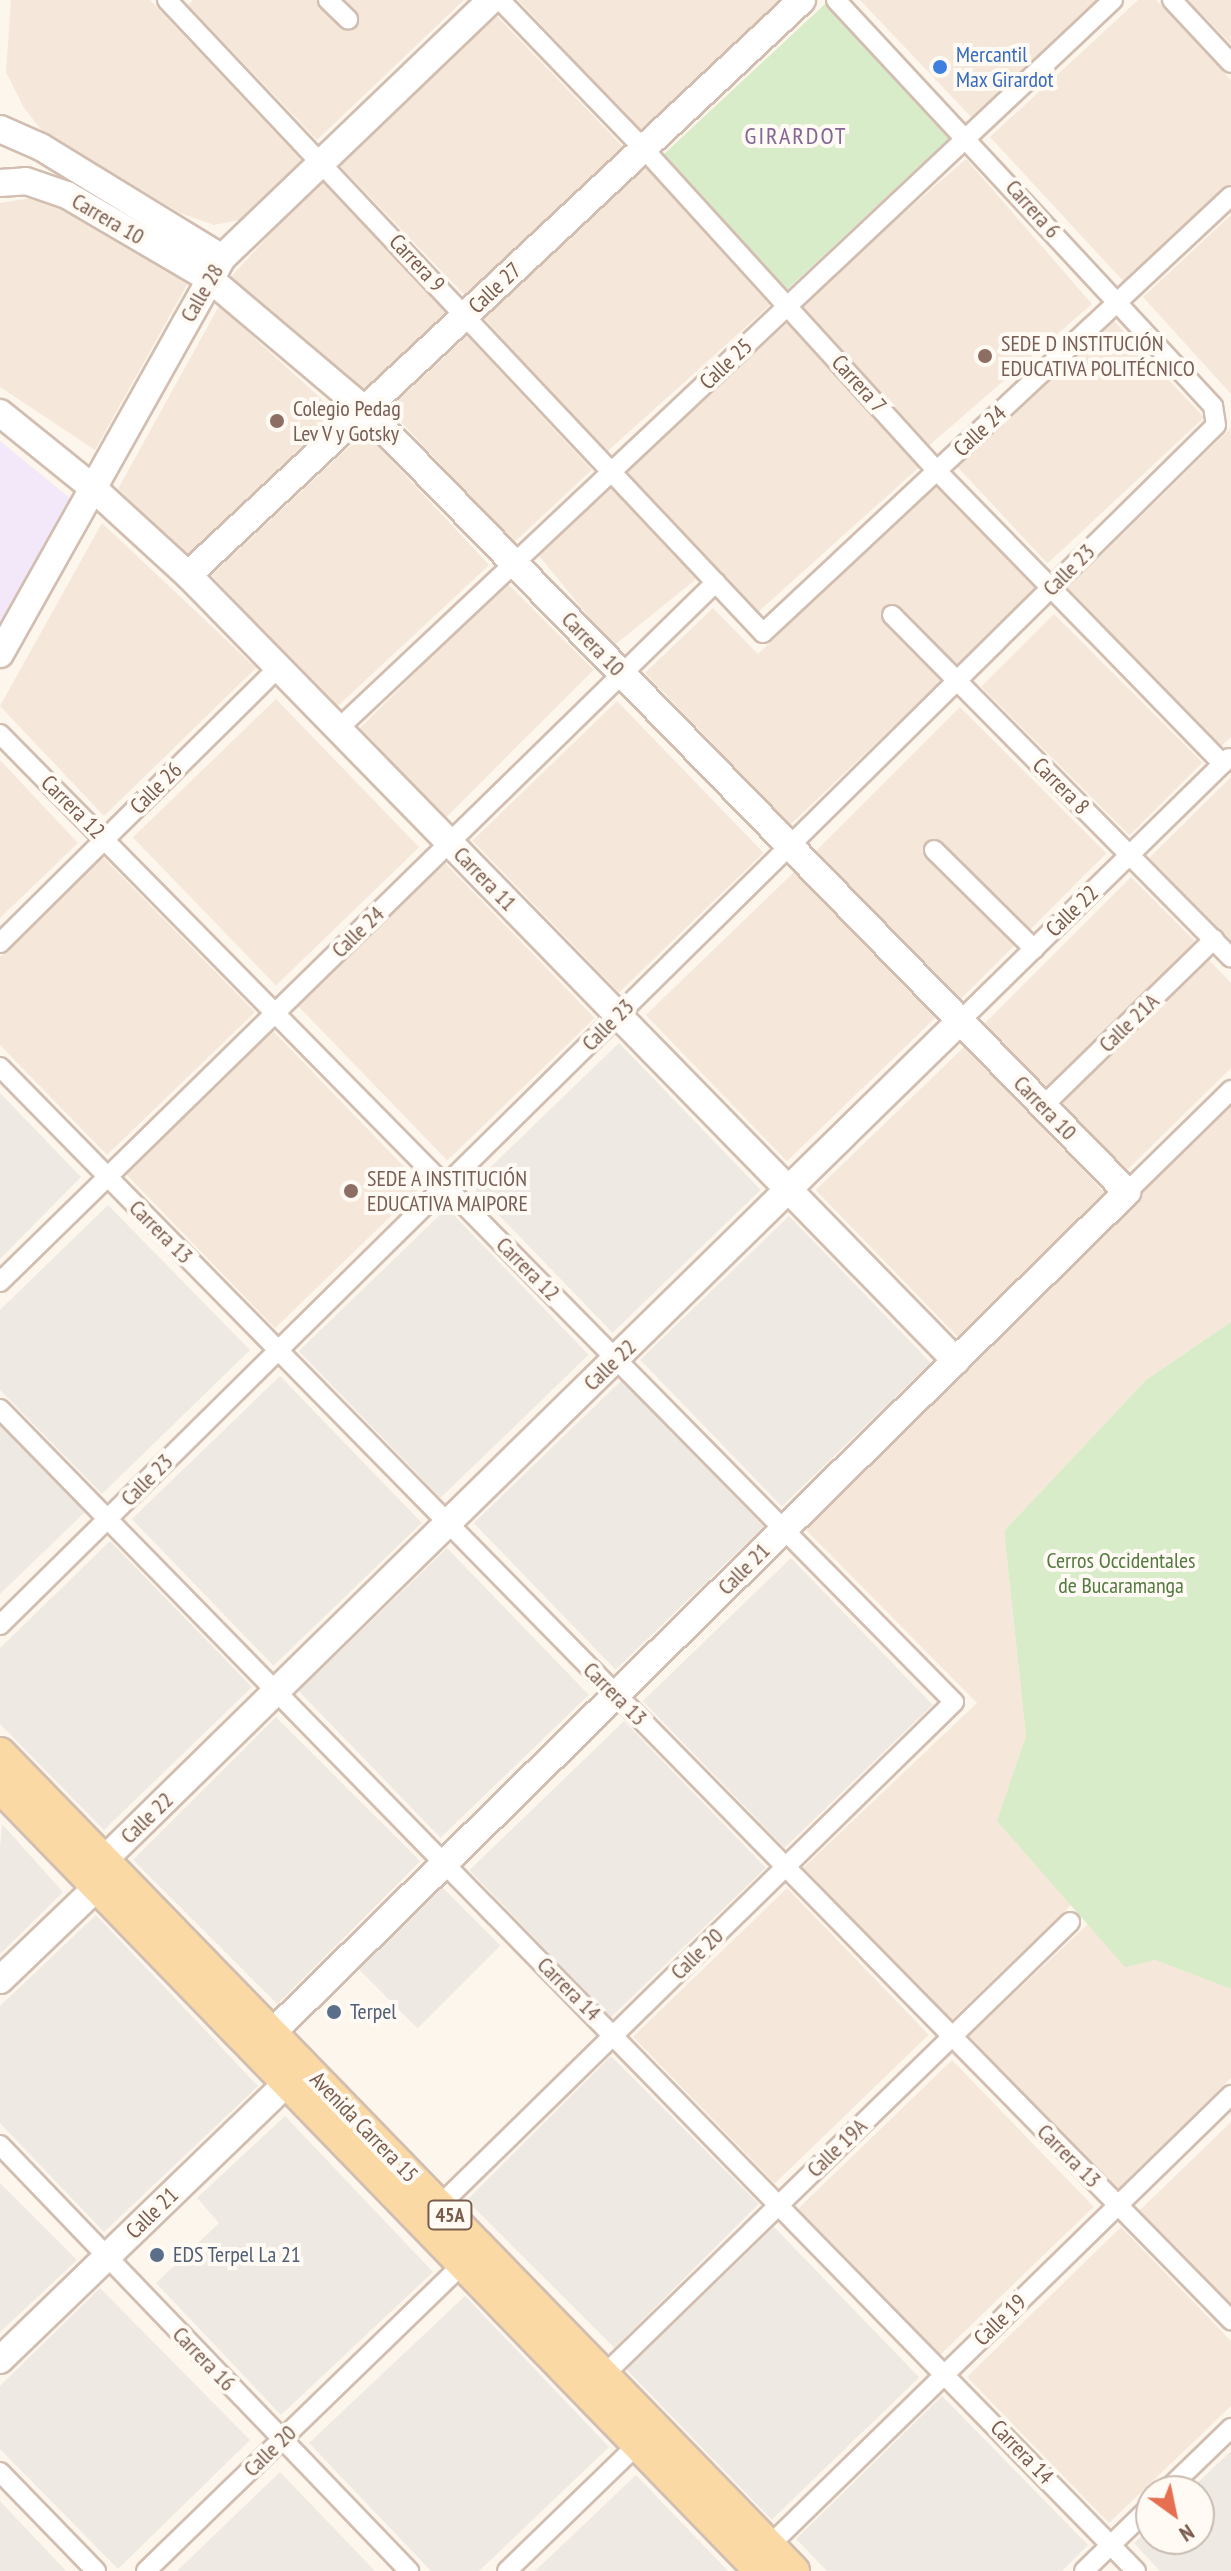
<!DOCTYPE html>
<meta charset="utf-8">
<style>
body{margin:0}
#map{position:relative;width:1231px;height:2571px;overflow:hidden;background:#fdf6ec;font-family:"PT Sans Narrow",sans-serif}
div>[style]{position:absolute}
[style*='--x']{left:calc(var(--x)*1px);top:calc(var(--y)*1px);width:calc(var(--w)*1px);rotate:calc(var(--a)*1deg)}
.residential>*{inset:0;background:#f5e8da;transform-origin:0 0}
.industrial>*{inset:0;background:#efe9e4;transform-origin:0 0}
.education>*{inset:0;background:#f3e8fa}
.green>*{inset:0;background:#d8ecc9;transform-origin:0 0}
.roads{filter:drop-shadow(2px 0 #d1beb0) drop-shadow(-2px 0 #d1beb0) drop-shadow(0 2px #d1beb0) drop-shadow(0 -2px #d1beb0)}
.street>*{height:18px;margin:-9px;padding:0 9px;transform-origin:9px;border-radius:9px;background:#fff}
.secondary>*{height:26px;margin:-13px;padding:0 13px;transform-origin:13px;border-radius:13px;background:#fff}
.primary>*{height:30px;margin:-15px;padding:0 15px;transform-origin:15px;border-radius:15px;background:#fbd9a5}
.dots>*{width:22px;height:22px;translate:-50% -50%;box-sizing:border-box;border:4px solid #fffaf3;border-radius:50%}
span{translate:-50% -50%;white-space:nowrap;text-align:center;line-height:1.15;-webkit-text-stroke:8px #fffaf3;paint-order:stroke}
.shield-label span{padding:2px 6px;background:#fffaf3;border:2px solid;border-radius:6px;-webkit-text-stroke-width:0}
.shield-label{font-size:20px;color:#7a5c4d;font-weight:700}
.shop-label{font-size:22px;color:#366cbe}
.left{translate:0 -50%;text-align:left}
.street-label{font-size:22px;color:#7a5c4d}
.education-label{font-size:22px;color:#785e54}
.park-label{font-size:22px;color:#537a41}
.service-label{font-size:22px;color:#4e5e75}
.neighbourhood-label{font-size:24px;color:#846695;letter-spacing:2px}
.north{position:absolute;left:1135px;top:2475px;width:80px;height:80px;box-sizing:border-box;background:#fffaf3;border:2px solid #cabbb1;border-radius:50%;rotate:147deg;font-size:22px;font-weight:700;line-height:32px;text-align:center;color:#7a5c4d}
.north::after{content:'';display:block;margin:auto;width:28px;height:36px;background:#e76f51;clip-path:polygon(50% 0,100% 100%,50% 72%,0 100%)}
</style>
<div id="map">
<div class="residential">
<div style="clip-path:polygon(11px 0,150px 0,302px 161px,240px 220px,214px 225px,180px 213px,43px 132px,24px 108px,6px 72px)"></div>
<div style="clip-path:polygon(193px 0,464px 0,317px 140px,188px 5px)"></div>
<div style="clip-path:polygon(518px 0,787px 0,644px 134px)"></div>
<div style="clip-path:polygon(860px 0,1099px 0,973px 119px)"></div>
<div style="clip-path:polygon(1138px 0,1156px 0,1231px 80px,1231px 184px,1125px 283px,990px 137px)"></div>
<div style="clip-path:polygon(1188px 0,1231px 0,1231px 44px)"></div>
<div style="left:490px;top:9px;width:194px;height:217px;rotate:46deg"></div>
<div style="left:966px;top:159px;width:192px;height:220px;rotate:49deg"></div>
<div style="left:640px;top:161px;width:194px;height:221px;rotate:48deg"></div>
<div style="clip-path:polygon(321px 178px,448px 315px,363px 391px,230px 278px)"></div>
<div style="clip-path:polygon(31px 198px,94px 220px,192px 276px,95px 450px,0 387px,0 203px)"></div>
<div style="clip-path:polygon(1231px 215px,1231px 394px,1143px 297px)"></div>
<div style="clip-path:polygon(219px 306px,337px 413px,187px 555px,118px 489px)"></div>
<div style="left:790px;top:321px;width:195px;height:223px;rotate:48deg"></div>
<div style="left:1114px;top:321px;width:132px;height:214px;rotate:47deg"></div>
<div style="left:467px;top:336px;width:183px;height:107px;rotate:47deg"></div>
<div style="clip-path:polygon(1231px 428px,1231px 737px,1216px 751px,1064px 592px)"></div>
<div style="left:365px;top:432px;width:182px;height:210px;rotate:47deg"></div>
<div style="left:619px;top:478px;width:127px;height:111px;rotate:51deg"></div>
<div style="clip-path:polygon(936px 485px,1037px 590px,790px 825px,645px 673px,713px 608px,758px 654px)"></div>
<div style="clip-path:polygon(102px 523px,256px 668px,104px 816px,0 706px)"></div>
<div style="left:506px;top:582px;width:124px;height:211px;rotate:45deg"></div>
<div style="left:1054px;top:614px;width:210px;height:103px;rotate:45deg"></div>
<div style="left:276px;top:699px;width:206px;height:199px;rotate:46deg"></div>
<div style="left:617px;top:701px;width:211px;height:201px;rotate:46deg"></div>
<div style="left:960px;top:707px;width:207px;height:209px;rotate:45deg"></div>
<div style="clip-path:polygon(0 760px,78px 843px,0 918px)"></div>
<div style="clip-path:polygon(1231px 777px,1231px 941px,1149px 858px)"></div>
<div style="clip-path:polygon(103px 857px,255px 1012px,107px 1155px,0 1045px,0 957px)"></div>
<div style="left:444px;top:862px;width:217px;height:205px;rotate:46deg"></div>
<div style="left:794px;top:872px;width:203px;height:206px;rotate:46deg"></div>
<div style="left:1131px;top:877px;width:94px;height:208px;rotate:45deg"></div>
<div style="clip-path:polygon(1207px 958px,1231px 983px,1231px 1068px,1126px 1171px,1059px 1104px)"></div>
<div style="left:271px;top:1029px;width:218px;height:205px;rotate:46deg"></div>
<div style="left:964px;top:1047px;width:204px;height:206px;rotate:46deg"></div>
<div style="clip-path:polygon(1231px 1104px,1231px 1322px,1146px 1380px,1004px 1531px,1026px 1736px,998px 1821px,1071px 1905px,950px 2021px,803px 1868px,977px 1703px,805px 1529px)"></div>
<div style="left:787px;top:1888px;width:204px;height:214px;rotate:46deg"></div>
<div style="clip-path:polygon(1088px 1924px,1125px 1966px,1155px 1960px,1231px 1989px,1231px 2078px,1118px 2189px,968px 2037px)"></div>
<div style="left:952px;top:2060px;width:204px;height:214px;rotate:46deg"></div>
<div style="clip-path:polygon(1231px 2122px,1231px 2305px,1139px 2211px)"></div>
<div style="clip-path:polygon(1121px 2227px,1231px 2341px,1231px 2406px,1109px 2523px,967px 2377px)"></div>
</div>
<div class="industrial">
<div style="left:619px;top:1043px;width:204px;height:206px;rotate:46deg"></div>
<div style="clip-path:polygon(0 1093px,81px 1177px,0 1259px)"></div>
<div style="clip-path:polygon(108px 1205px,250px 1350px,102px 1494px,0 1390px,0 1310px)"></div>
<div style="left:447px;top:1208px;width:204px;height:206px;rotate:46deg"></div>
<div style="left:789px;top:1216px;width:204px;height:207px;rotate:46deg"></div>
<div style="left:280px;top:1376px;width:204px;height:206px;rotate:46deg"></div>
<div style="left:622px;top:1380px;width:204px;height:206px;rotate:46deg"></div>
<div style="clip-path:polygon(0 1425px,85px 1512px,0 1594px)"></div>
<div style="clip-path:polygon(110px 1541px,252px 1687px,104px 1830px,0 1724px,0 1648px)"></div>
<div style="left:447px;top:1548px;width:204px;height:206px;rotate:46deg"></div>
<div style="left:791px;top:1558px;width:204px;height:206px;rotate:46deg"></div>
<div style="left:276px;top:1717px;width:204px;height:202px;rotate:45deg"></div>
<div style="left:624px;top:1721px;width:204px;height:215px;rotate:46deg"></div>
<div style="clip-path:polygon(2px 1824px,63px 1892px,0 1954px,0 1848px)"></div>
<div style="left:441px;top:1886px;width:84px;height:117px;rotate:45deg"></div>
<div style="clip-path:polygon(96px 1915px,258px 2086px,104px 2232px,0 2123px,0 2006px)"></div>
<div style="left:611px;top:2056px;width:209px;height:204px;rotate:45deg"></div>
<div style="clip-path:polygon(285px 2116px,433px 2272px,281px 2415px,156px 2283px,219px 2223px,197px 2198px)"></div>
<div style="clip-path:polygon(0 2183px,77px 2260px,0 2332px)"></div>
<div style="left:774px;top:2227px;width:209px;height:205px;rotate:46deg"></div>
<div style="clip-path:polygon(100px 2288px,250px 2440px,118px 2569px,0 2449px,0 2386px)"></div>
<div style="clip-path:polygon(465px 2296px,609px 2447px,479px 2571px,431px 2571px,309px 2443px)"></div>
<div style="clip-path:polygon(942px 2396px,1088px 2545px,1062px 2571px,827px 2571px,796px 2539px)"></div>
<div style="clip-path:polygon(1231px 2451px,1231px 2571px,1160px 2571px,1134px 2543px,1151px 2527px,1151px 2539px,1199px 2539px,1199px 2491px,1189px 2491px)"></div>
<div style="clip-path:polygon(280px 2472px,375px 2571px,177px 2571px)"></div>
<div style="clip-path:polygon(636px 2475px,728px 2571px,535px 2571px)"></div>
<div style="clip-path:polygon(0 2501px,66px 2571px,0 2571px)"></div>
</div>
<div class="education">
<div style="clip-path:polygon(0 441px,71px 499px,0 625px)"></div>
</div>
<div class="green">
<div style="left:826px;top:3px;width:183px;height:224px;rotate:47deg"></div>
<div style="clip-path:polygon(1231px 1322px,1231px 1989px,1155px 1960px,1125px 1967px,997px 1821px,1026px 1736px,1004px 1531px,1146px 1380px)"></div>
</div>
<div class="roads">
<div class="street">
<div style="--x:167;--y:0;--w:869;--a:46.72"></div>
<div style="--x:763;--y:633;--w:640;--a:-43.04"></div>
<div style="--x:328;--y:0;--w:28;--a:44"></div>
<div style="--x:500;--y:0;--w:207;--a:46"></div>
<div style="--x:644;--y:149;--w:435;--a:47.7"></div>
<div style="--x:937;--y:471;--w:409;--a:45.7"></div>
<div style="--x:1172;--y:0;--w:86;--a:46.9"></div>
<div style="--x:892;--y:615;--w:482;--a:45.3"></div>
<div style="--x:338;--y:729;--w:1064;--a:-43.25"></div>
<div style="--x:0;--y:734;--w:1359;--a:45.42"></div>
<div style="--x:954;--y:1702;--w:719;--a:135.62"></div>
<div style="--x:934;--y:850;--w:141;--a:44.7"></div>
<div style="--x:0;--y:943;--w:391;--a:-44.7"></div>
<div style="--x:960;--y:1021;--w:376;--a:-44.4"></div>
<div style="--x:0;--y:1067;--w:1757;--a:45.51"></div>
<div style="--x:1043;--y:1106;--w:239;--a:-44.3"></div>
<div style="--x:1127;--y:1192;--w:146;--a:-44.4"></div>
<div style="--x:0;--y:1282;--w:1001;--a:-44.35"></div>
<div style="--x:0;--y:1409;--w:1625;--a:45.65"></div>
<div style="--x:0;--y:1625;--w:1708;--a:-44.62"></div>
<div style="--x:1216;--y:425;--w:19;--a:-99"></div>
<div style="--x:1213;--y:406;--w:554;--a:-132.88"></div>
<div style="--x:0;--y:2145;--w:591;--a:46.17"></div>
<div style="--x:604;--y:2375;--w:650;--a:-44.19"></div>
<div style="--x:0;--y:2472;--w:138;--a:45.9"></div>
<div style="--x:1166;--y:2491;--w:91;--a:-44.1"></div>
<div style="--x:769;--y:2546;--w:646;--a:-44.31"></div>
<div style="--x:146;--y:2571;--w:441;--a:-44.1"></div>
<div style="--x:507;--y:2571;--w:182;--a:-44.1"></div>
<div style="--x:1084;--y:2571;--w:93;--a:-44.1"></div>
</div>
<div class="secondary">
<div style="--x:0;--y:129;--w:45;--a:23.7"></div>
<div style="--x:41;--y:147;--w:212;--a:31.5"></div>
<div style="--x:0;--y:183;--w:26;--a:-4"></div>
<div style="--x:26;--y:181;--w:43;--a:18.9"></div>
<div style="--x:67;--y:195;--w:166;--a:30.4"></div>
<div style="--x:210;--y:279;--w:203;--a:40.2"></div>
<div style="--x:365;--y:410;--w:1092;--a:45.74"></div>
<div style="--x:1127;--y:1192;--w:1218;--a:135.47"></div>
<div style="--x:0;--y:413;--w:119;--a:38.9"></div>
<div style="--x:93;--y:488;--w:129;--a:42.5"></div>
<div style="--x:188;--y:575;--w:1099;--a:45.66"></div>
<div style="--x:188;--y:575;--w:841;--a:-43.12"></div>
<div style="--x:0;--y:654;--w:454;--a:-60.7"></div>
<div style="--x:222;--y:258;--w:373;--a:-43.8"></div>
<div style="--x:0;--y:1980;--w:136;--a:-43.8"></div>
<div style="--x:98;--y:1886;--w:34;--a:-69"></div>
<div style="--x:110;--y:1854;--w:1190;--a:-44.42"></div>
<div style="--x:0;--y:2360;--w:416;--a:-44"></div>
</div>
<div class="primary">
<div style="--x:0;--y:1753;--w:1140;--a:45.85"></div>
<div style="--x:0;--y:1787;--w:1092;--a:45.89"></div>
</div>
</div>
<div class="dots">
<div style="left:940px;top:67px;background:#3f7fe0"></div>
<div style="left:985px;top:356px;background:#8d6e63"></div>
<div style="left:277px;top:421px;background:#8d6e63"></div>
<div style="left:351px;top:1191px;background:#8d6e63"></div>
<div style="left:334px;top:2012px;background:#5c6f8a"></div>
<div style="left:157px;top:2255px;background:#5c6f8a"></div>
</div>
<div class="shield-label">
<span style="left:450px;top:2215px">45A</span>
</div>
<div class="shop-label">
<span class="left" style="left:956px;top:67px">Mercantil<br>Max Girardot</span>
</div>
<div class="street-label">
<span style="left:1033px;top:209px;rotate:48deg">Carrera 6</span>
<span style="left:108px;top:219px;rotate:30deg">Carrera 10</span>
<span style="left:417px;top:263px;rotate:47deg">Carrera 9</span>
<span style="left:495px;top:288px;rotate:-43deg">Calle 27</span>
<span style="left:202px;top:293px;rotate:-60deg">Calle 28</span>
<span style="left:726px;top:364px;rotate:-43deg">Calle 25</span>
<span style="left:859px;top:384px;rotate:48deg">Carrera 7</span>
<span style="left:980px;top:431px;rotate:-43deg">Calle 24</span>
<span style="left:1069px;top:570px;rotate:-45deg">Calle 23</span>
<span style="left:593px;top:644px;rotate:46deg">Carrera 10</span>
<span style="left:1061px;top:786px;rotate:45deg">Carrera 8</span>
<span style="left:156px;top:788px;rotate:-45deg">Calle 26</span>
<span style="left:73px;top:807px;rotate:45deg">Carrera 12</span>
<span style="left:485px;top:879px;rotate:46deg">Carrera 11</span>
<span style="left:1072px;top:911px;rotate:-44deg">Calle 22</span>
<span style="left:358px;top:932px;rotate:-44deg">Calle 24</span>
<span style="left:1129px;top:1023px;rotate:-44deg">Calle 21A</span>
<span style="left:608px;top:1025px;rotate:-45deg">Calle 23</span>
<span style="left:1045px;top:1108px;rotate:46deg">Carrera 10</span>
<span style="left:161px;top:1232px;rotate:45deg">Carrera 13</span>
<span style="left:528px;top:1269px;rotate:45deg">Carrera 12</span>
<span style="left:610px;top:1365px;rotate:-44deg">Calle 22</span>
<span style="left:147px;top:1480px;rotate:-45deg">Calle 23</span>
<span style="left:744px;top:1569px;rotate:-45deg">Calle 21</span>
<span style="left:615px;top:1694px;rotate:45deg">Carrera 13</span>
<span style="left:147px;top:1818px;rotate:-44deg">Calle 22</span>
<span style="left:697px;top:1954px;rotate:-44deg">Calle 20</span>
<span style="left:569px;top:1989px;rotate:45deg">Carrera 14</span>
<span style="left:364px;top:2127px;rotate:46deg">Avenida Carrera 15</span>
<span style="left:837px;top:2148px;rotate:-44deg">Calle 19A</span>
<span style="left:1069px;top:2156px;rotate:45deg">Carrera 13</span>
<span style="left:152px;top:2213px;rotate:-44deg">Calle 21</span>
<span style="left:1000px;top:2320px;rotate:-44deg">Calle 19</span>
<span style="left:204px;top:2359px;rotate:46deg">Carrera 16</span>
<span style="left:270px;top:2451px;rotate:-44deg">Calle 20</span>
<span style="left:1022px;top:2452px;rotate:46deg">Carrera 14</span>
</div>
<div class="education-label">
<span class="left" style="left:1001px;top:356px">SEDE D INSTITUCIÓN<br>EDUCATIVA POLITÉCNICO</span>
<span class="left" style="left:293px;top:421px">Colegio Pedag<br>Lev V y Gotsky</span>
<span class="left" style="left:367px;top:1191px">SEDE A INSTITUCIÓN<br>EDUCATIVA MAIPORE</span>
</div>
<div class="park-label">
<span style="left:1121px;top:1573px">Cerros Occidentales<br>de Bucaramanga</span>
</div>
<div class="service-label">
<span class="left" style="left:350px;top:2012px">Terpel</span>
<span class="left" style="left:173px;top:2255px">EDS Terpel La 21</span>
</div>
<div class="neighbourhood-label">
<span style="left:796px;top:136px">GIRARDOT</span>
</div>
<div class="north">N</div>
</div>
